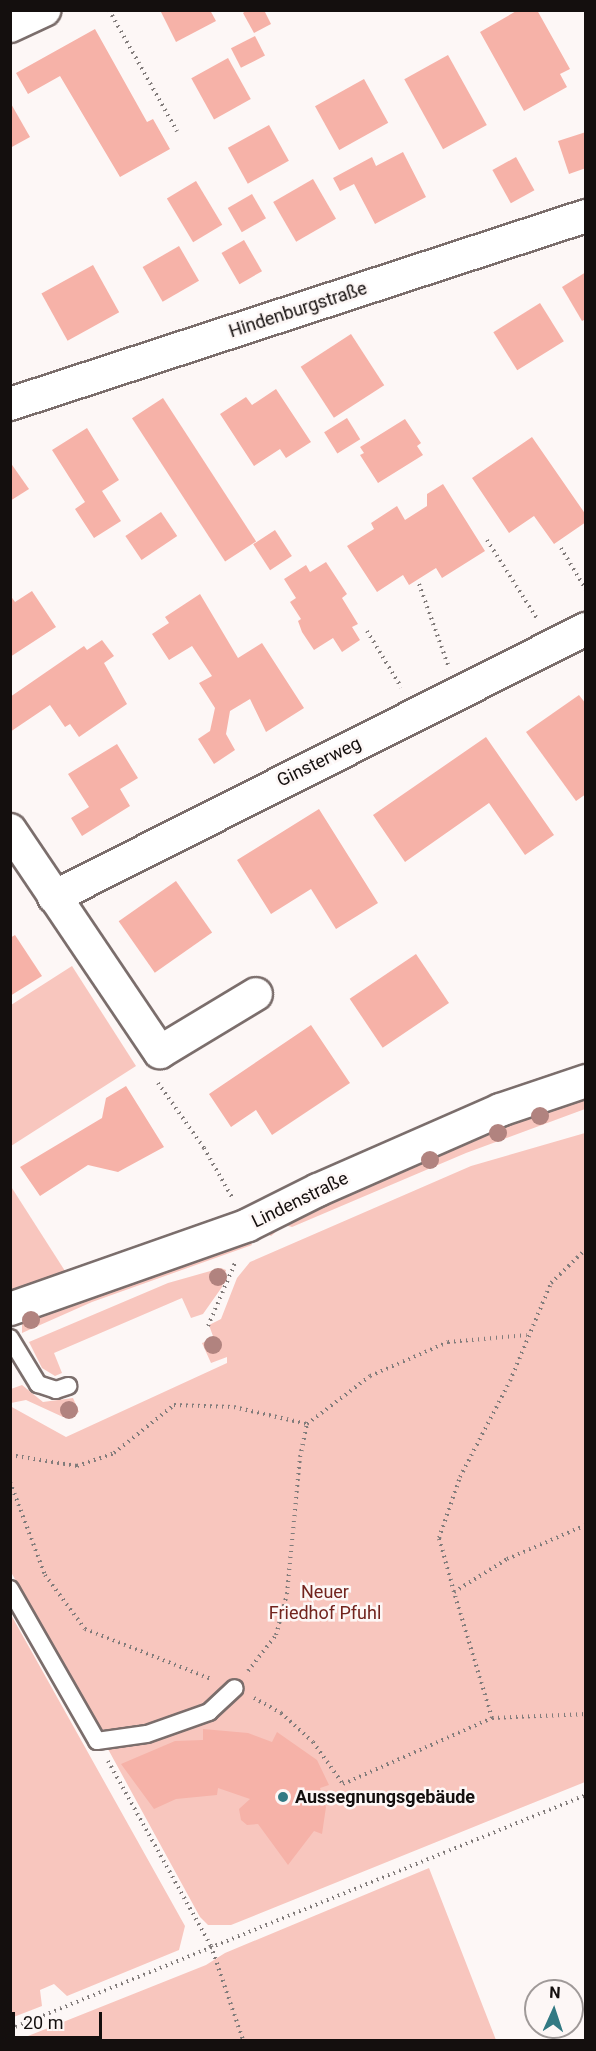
<!DOCTYPE html>
<meta charset="utf-8">
<style>
body{margin:0}
#map{position:relative;width:596px;height:2051px;overflow:hidden;background:#fdf7f6;font-family:Roboto,sans-serif}
div>[style]{position:absolute}
[style*='--x']{left:calc(var(--x)*1px);top:calc(var(--y)*1px);width:calc(var(--w)*1px);rotate:calc(var(--a)*1deg)}
.green>*{inset:0;background:#f8c6be}
.building>*{inset:0;background:#f6b2a8;transform-origin:0 0}
.path>*{height:4px;margin-top:-2px;transform-origin:0;background:repeating-linear-gradient(90deg,#827c7b 0 1.5px,transparent 0 6px)}
.roads{filter:drop-shadow(2px 0 #7b6e6c) drop-shadow(-2px 0 #7b6e6c) drop-shadow(0 2px #7b6e6c) drop-shadow(0 -2px #7b6e6c)}
.lane>*{height:16px;margin:-8px;padding:0 8px;transform-origin:8px;border-radius:8px;background:#fff}
.street>*{height:32px;margin:-16px;padding:0 16px;transform-origin:16px;border-radius:16px;background:#fff}
.trees>*{width:18px;height:18px;margin:-9px;border-radius:50%;background:#b1837f}
.dots>*{width:16px;height:16px;translate:-50% -50%;box-sizing:border-box;border:3px solid #fdf7f6;border-radius:50%}
span{translate:-50% -50%;white-space:nowrap;text-align:center;line-height:1.15;-webkit-text-stroke:5px #fdf7f6;paint-order:stroke}
.street-label{font-size:18px;color:#140f0e}
.park-label{font-size:18px;color:#72241e}
.poi-label{font-size:18px;color:#140f0e;font-weight:700}
.left{translate:0 -50%;text-align:left}
.frame{position:absolute;inset:0;border:12px solid #140f0e;pointer-events:none}
.north{position:absolute;left:524px;top:1979px;width:60px;height:60px;box-sizing:border-box;background:#fdf7f6;border:2px solid #a09a99;border-radius:50%;rotate:3deg;font-size:16px;font-weight:700;line-height:24px;text-align:center;color:#140f0e}
.north::after{content:'';display:block;margin:auto;width:21px;height:27px;background:#327983;clip-path:polygon(50% 0,100% 100%,50% 72%,0 100%)}
.scale{position:absolute;left:12px;top:2012px;width:90px;height:27px;box-sizing:border-box;border:3px solid #140f0e;border-top:0;padding-left:8px;font-size:18px;line-height:21px;white-space:nowrap;color:#140f0e;-webkit-text-stroke:4px #fdf7f6;paint-order:stroke}
</style>
<div id="map">
<div class="green">
<div style="clip-path:polygon(72px 966px,136px 1066px,11px 1146px,11px 1005px)"></div>
<div style="clip-path:polygon(585px 1093px,585px 1109px,466px 1153px,292px 1227px,284px 1225px,271px 1236px,260px 1229px,299px 1209px,312px 1211px,344px 1195px,347px 1184px)"></div>
<div style="clip-path:polygon(585px 1133px,585px 1782px,231px 1925px,208px 1925px,200px 1917px,11px 1572px,10px 1406px,66px 1437px,227px 1363px,227px 1357px,211px 1363px,202px 1343px,214px 1339px,209px 1325px,221px 1319px,237px 1278px,250px 1262px,471px 1166px)"></div>
<div style="clip-path:polygon(10px 1185px,65px 1271px,11px 1294px,10px 1294px)"></div>
<div style="clip-path:polygon(246px 1235px,252px 1245px,92px 1302px,22px 1333px,22px 1315px)"></div>
<div style="clip-path:polygon(221px 1268px,226px 1270px,222px 1287px,203px 1314px,191px 1318px,182px 1298px,54px 1353px,62px 1373px,55px 1376px,42px 1368px,29px 1342px,168px 1283px)"></div>
<div style="clip-path:polygon(22px 1385px,43px 1402px,73px 1398px,79px 1412px,63px 1417px,26px 1400px,11px 1403px,11px 1389px)"></div>
<div style="clip-path:polygon(10px 1613px,185px 1926px,179px 1950px,67px 1996px,54px 1984px,40px 1990px,42px 2006px,11px 2018px)"></div>
<div style="clip-path:polygon(429px 1868px,496px 2040px,18px 2040px,206px 1965px,225px 1953px)"></div>
</div>
<div class="building">
<div style="clip-path:polygon(160px 10px,210px 10px,216px 21px,176px 42px)"></div>
<div style="clip-path:polygon(247px 10px,264px 10px,271px 24px,254px 33px,243px 13px)"></div>
<div style="clip-path:polygon(518px 10px,537px 10px,570px 69px,560px 74px,567px 87px,524px 111px,480px 32px)"></div>
<div style="clip-path:polygon(95px 29px,147px 122px,153px 119px,170px 149px,120px 177px,60px 76px,28px 94px,16px 73px)"></div>
<div style="left:255px;top:36px;width:22px;height:27px;rotate:63deg"></div>
<div style="left:448px;top:55px;width:80px;height:50px;rotate:61deg"></div>
<div style="left:228px;top:58px;width:47px;height:42px;rotate:61deg"></div>
<div style="left:364px;top:79px;width:50px;height:56px;rotate:61deg"></div>
<div style="clip-path:polygon(10px 102px,30px 137px,10px 148px)"></div>
<div style="left:269px;top:125px;width:41px;height:47px;rotate:61deg"></div>
<div style="clip-path:polygon(586px 132px,586px 168px,569px 174px,558px 141px)"></div>
<div style="clip-path:polygon(403px 152px,426px 197px,375px 224px,354px 184px,340px 191px,333px 178px,372px 157px,376px 166px)"></div>
<div style="left:516px;top:157px;width:38px;height:27px;rotate:61deg"></div>
<div style="left:313px;top:179px;width:46px;height:46px;rotate:60deg"></div>
<div style="left:196px;top:181px;width:51px;height:34px;rotate:59deg"></div>
<div style="left:252px;top:194px;width:28px;height:28px;rotate:60deg"></div>
<div style="left:244px;top:240px;width:36px;height:26px;rotate:60deg"></div>
<div style="left:179px;top:246px;width:40px;height:42px;rotate:60deg"></div>
<div style="left:93px;top:265px;width:54px;height:59px;rotate:61deg"></div>
<div style="clip-path:polygon(586px 272px,586px 319px,582px 321px,562px 287px)"></div>
<div style="left:540px;top:303px;width:45px;height:55px;rotate:58deg"></div>
<div style="left:351px;top:334px;width:61px;height:60px;rotate:57deg"></div>
<div style="clip-path:polygon(276px 389px,311px 442px,286px 458px,280px 449px,254px 466px,220px 414px,246px 397px,252px 405px)"></div>
<div style="left:163px;top:398px;width:171px;height:37px;rotate:57deg"></div>
<div style="left:347px;top:418px;width:25px;height:27px;rotate:58deg"></div>
<div style="clip-path:polygon(405px 419px,421px 443px,417px 446px,423px 455px,378px 483px,360px 455px,364px 453px,360px 447px)"></div>
<div style="clip-path:polygon(87px 428px,119px 480px,102px 491px,121px 521px,94px 538px,75px 509px,85px 502px,52px 450px)"></div>
<div style="clip-path:polygon(532px 437px,586px 515px,586px 522px,554px 544px,534px 516px,509px 533px,472px 478px)"></div>
<div style="clip-path:polygon(10px 462px,29px 489px,10px 501px)"></div>
<div style="clip-path:polygon(443px 484px,485px 551px,442px 578px,436px 568px,409px 585px,403px 575px,377px 592px,347px 546px,374px 529px,371px 523px,397px 506px,405px 520px,427px 506px,427px 494px)"></div>
<div style="left:161px;top:512px;width:29px;height:43px;rotate:56deg"></div>
<div style="left:275px;top:530px;width:31px;height:26px;rotate:57deg"></div>
<div style="clip-path:polygon(326px 562px,347px 594px,342px 598px,358px 624px,352px 627px,360px 640px,342px 652px,333px 638px,314px 650px,302px 632px,298px 621px,301px 619px,290px 602px,296px 598px,284px 579px,306px 565px,310px 572px)"></div>
<div style="clip-path:polygon(32px 591px,56px 627px,10px 657px,10px 595px,15px 602px)"></div>
<div style="clip-path:polygon(200px 594px,238px 658px,262px 643px,304px 708px,266px 732px,250px 699px,230px 711px,226px 734px,235px 750px,214px 764px,198px 739px,210px 731px,215px 708px,199px 683px,212px 676px,192px 646px,169px 660px,152px 634px,169px 623px,165px 617px)"></div>
<div style="clip-path:polygon(102px 640px,114px 656px,104px 663px,127px 704px,79px 737px,70px 724px,65px 727px,50px 705px,10px 732px,10px 697px,84px 646px,87px 650px)"></div>
<div style="clip-path:polygon(579px 695px,586px 704px,586px 794px,576px 801px,526px 732px)"></div>
<div style="clip-path:polygon(486px 737px,554px 835px,525px 855px,489px 803px,405px 862px,373px 815px)"></div>
<div style="clip-path:polygon(117px 744px,138px 778px,120px 789px,130px 806px,82px 836px,71px 818px,89px 807px,68px 774px)"></div>
<div style="clip-path:polygon(319px 809px,378px 903px,336px 929px,311px 889px,271px 914px,237px 860px)"></div>
<div style="left:176px;top:881px;width:63px;height:70px;rotate:55deg"></div>
<div style="clip-path:polygon(15px 935px,42px 976px,10px 996px,10px 938px)"></div>
<div style="left:416px;top:954px;width:59px;height:80px;rotate:56deg"></div>
<div style="clip-path:polygon(311px 1025px,350px 1083px,272px 1135px,256px 1110px,231px 1127px,209px 1094px)"></div>
<div style="clip-path:polygon(126px 1086px,164px 1147px,118px 1172px,88px 1165px,40px 1196px,20px 1167px,102px 1118px,106px 1098px)"></div>
<div style="clip-path:polygon(203px 1729px,248px 1733px,272px 1742px,277px 1732px,317px 1760px,329px 1785px,320px 1788px,326px 1807px,322px 1834px,314px 1831px,288px 1865px,258px 1824px,247px 1825px,241px 1820px,239px 1809px,250px 1799px,218px 1788px,217px 1795px,176px 1799px,154px 1809px,121px 1764px,175px 1741px,203px 1740px)"></div>
</div>
<div class="path">
<div style="--x:109;--y:10;--w:139;--a:60.7"></div>
<div style="--x:487;--y:540;--w:95;--a:57.5"></div>
<div style="--x:561;--y:548;--w:49;--a:59.2"></div>
<div style="--x:419;--y:584;--w:86;--a:70.3"></div>
<div style="--x:367;--y:631;--w:66;--a:58.7"></div>
<div style="--x:158;--y:1083;--w:80;--a:54.7"></div>
<div style="--x:204;--y:1148;--w:56;--a:60.3"></div>
<div style="--x:208;--y:1326;--w:69;--a:-66.8"></div>
<div style="--x:10;--y:1455;--w:68;--a:9.3"></div>
<div style="--x:77;--y:1466;--w:39;--a:-19"></div>
<div style="--x:114;--y:1453;--w:77;--a:-38.7"></div>
<div style="--x:174;--y:1405;--w:60;--a:1.9"></div>
<div style="--x:234;--y:1407;--w:75;--a:13.1"></div>
<div style="--x:10;--y:1482;--w:99;--a:69.4"></div>
<div style="--x:45;--y:1575;--w:67;--a:53.5"></div>
<div style="--x:85;--y:1629;--w:136;--a:21.6"></div>
<div style="--x:454;--y:1592;--w:56;--a:-105.5"></div>
<div style="--x:439;--y:1538;--w:65;--a:-71"></div>
<div style="--x:460;--y:1477;--w:108;--a:-62.5"></div>
<div style="--x:510;--y:1381;--w:106;--a:-67.3"></div>
<div style="--x:551;--y:1283;--w:49;--a:-44.2"></div>
<div style="--x:248;--y:1671;--w:46;--a:-52.1"></div>
<div style="--x:276;--y:1635;--w:42;--a:-75"></div>
<div style="--x:287;--y:1594;--w:138;--a:-84.6"></div>
<div style="--x:300;--y:1457;--w:34;--a:-78"></div>
<div style="--x:307;--y:1424;--w:79;--a:-37.3"></div>
<div style="--x:370;--y:1376;--w:85;--a:-23.6"></div>
<div style="--x:448;--y:1342;--w:79;--a:-5.1"></div>
<div style="--x:254;--y:1698;--w:31;--a:29"></div>
<div style="--x:281;--y:1713;--w:43;--a:42.2"></div>
<div style="--x:313;--y:1742;--w:52;--a:54.5"></div>
<div style="--x:343;--y:1784;--w:163;--a:-23.9"></div>
<div style="--x:492;--y:1718;--w:132;--a:-106.8"></div>
<div style="--x:454;--y:1592;--w:62;--a:-31.9"></div>
<div style="--x:507;--y:1559;--w:86;--a:-23.3"></div>
<div style="--x:492;--y:1718;--w:94;--a:-2.4"></div>
<div style="--x:108;--y:1761;--w:212;--a:60.9"></div>
<div style="--x:211;--y:1946;--w:99;--a:71.2"></div>
<div style="--x:10;--y:2029;--w:622;--a:-22.11"></div>
</div>
<div class="roads">
<div class="lane">
<div style="--x:10;--y:1338;--w:54;--a:58.7"></div>
<div style="--x:38;--y:1384;--w:19;--a:18"></div>
<div style="--x:56;--y:1390;--w:13;--a:-18"></div>
<div style="--x:10;--y:1589;--w:175;--a:60.2"></div>
<div style="--x:97;--y:1741;--w:50;--a:-8"></div>
<div style="--x:147;--y:1734;--w:66;--a:-19.5"></div>
<div style="--x:209;--y:1712;--w:35;--a:-43"></div>
</div>
<div class="street">
<div style="--x:10;--y:26;--w:38;--a:-25"></div>
<div style="--x:10;--y:404;--w:606;--a:-18.08"></div>
<div style="--x:10;--y:830;--w:268;--a:56"></div>
<div style="--x:160;--y:1052;--w:112;--a:-31.1"></div>
<div style="--x:54;--y:897;--w:596;--a:-26.74"></div>
<div style="--x:10;--y:1309;--w:252;--a:-19.4"></div>
<div style="--x:248;--y:1225;--w:78;--a:-26.6"></div>
<div style="--x:318;--y:1190;--w:199;--a:-23.7"></div>
<div style="--x:500;--y:1110;--w:91;--a:-18.6"></div>
</div>
</div>
<div class="trees">
<div style="left:540px;top:1116px"></div>
<div style="left:498px;top:1133px"></div>
<div style="left:430px;top:1160px"></div>
<div style="left:218px;top:1277px"></div>
<div style="left:31px;top:1320px"></div>
<div style="left:213px;top:1345px"></div>
<div style="left:69px;top:1410px"></div>
</div>
<div class="dots">
<div style="left:283px;top:1797px;background:#327983"></div>
</div>
<div class="street-label">
<span style="left:298px;top:310px;rotate:-18deg">Hindenburgstraße</span>
<span style="left:319px;top:762px;rotate:-26deg">Ginsterweg</span>
<span style="left:300px;top:1200px;rotate:-26deg">Lindenstraße</span>
</div>
<div class="park-label">
<span style="left:325px;top:1603px">Neuer<br>Friedhof Pfuhl</span>
</div>
<div class="poi-label">
<span class="left" style="left:295px;top:1797px">Aussegnungsgebäude</span>
</div>
<div class="frame"></div>
<div class="north">N</div>
<div class="scale">20 m</div>
</div>
